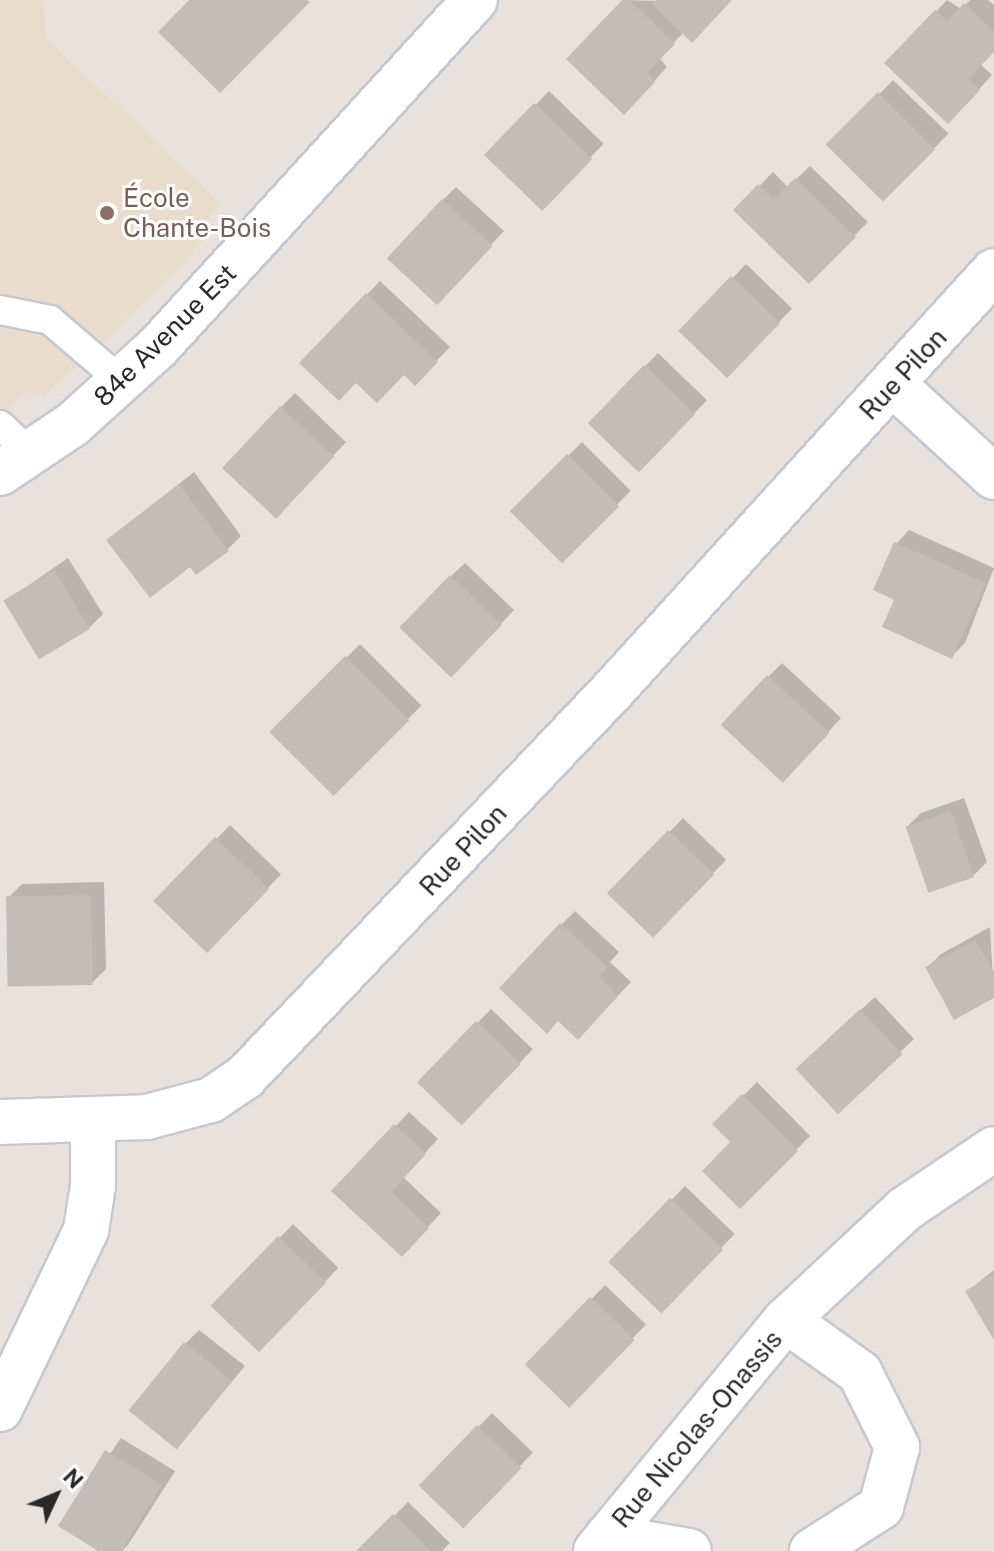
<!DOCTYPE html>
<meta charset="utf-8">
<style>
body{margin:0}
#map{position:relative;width:994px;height:1551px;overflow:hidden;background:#e9e2dc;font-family:"Public Sans",sans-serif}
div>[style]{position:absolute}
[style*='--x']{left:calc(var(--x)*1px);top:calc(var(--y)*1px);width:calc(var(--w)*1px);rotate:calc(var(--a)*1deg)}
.education>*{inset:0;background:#e9dccd}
.shadow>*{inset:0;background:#0003;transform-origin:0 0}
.building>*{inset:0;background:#c2bdb8;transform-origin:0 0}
.roads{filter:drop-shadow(2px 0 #c4c9d1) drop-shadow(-2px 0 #c4c9d1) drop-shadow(0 2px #c4c9d1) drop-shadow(0 -2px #c4c9d1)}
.lane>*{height:28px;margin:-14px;padding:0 14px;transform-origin:14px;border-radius:14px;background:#fff}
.street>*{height:44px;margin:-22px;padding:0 22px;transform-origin:22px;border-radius:22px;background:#fff}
.dots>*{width:22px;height:22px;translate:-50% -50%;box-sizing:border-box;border:4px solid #fff;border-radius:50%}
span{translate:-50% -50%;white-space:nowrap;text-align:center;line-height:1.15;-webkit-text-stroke:6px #fff;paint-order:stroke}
.education-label{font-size:26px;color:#785e54}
.left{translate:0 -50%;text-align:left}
.street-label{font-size:26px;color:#292929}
.north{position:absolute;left:16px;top:1455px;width:80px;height:80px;-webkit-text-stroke:6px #fff;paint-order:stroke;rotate:46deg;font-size:22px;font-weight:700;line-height:32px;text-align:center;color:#292929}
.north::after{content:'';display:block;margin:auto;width:28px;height:36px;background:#292929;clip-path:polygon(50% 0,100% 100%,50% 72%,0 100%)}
</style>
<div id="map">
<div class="education">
<div style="clip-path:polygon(0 0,44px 0,45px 37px,222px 204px,205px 222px,209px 233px,151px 297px,45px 396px,28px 392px,0 416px)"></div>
</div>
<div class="shadow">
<div style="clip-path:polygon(625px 0,657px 1px,730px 0,684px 32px,659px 58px,667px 67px,638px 99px)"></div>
<div style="clip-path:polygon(947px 0,961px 9px,970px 0,988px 0,994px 5px,994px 50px,980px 64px,992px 75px,962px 108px,887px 63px)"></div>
<div style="left:893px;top:80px;width:77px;height:91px;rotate:44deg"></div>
<div style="left:549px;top:91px;width:76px;height:90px;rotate:44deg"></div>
<div style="clip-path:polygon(810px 166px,868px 222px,809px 281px,736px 210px,773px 172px,788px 187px)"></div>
<div style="clip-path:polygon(456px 187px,504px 231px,449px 289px,443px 200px)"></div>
<div style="left:746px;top:264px;width:64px;height:93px;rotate:44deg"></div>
<div style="clip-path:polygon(380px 281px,450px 347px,415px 383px,404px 373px,356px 381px,302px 363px)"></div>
<div style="left:658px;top:353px;width:68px;height:98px;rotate:44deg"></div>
<div style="left:295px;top:393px;width:71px;height:103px;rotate:44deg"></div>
<div style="left:582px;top:442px;width:69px;height:98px;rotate:45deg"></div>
<div style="clip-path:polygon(194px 472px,241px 536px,228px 549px,196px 572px,190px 565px,108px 540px)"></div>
<div style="clip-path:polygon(909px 530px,994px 568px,965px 643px,952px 656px,897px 599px,896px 544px)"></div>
<div style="clip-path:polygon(68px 558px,103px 614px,89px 628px,6px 601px)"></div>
<div style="clip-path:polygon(465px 563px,514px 610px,466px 661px,451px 576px)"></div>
<div style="left:360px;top:644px;width:87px;height:124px;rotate:45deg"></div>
<div style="clip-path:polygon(782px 663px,841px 718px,797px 766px,768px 677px)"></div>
<div style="clip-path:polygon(964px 798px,987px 862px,973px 876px,907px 827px,921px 813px)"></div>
<div style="left:683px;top:818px;width:60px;height:105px;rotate:44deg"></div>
<div style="left:230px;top:825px;width:71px;height:106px;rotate:44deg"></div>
<div style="clip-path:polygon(104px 882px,106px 969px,92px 983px,8px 898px,22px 884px)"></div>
<div style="clip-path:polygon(575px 911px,619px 952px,610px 962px,631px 982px,592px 1023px,559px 1019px,561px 925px)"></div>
<div style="clip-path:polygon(990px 927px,994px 996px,927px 968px,941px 954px)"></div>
<div style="clip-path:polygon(875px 997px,914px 1039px,837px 1111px,812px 1055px)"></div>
<div style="left:491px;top:1009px;width:58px;height:103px;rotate:44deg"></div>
<div style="clip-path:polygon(757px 1082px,810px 1136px,740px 1206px,733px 1142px,715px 1124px)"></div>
<div style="clip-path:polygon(409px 1112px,438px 1139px,403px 1177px,441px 1213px,402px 1254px,334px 1191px)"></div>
<div style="left:685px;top:1186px;width:69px;height:106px;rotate:44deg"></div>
<div style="left:293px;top:1224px;width:63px;height:114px;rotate:44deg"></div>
<div style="clip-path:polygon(994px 1270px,994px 1336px,968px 1291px)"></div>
<div style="left:605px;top:1285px;width:57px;height:111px;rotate:44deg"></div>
<div style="clip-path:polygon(199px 1330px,245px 1366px,177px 1447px,186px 1343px)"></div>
<div style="left:492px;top:1413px;width:57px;height:100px;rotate:44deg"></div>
<div style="clip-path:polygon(121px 1438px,175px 1471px,128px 1545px,122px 1551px,102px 1551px,61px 1525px)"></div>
<div style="clip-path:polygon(408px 1502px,450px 1543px,442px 1551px,359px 1551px)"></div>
</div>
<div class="building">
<div style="clip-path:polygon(189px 0,307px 0,310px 2px,220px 93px,158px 32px)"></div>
<div style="clip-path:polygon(622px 0,629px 0,675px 44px,647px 73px,655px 82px,624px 115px,566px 59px)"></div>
<div style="clip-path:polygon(656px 0,732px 0,692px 43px,652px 4px)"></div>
<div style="clip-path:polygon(964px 3px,994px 31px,994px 52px,968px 79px,980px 90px,948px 124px,884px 63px,935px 10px,947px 21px)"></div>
<div style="left:878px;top:92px;width:81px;height:74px;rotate:45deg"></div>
<div style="left:534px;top:103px;width:81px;height:72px;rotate:44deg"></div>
<div style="clip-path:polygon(795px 178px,856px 237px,809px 284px,733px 210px,758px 184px,773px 200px)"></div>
<div style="left:442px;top:199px;width:69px;height:81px;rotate:43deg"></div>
<div style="left:731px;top:276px;width:68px;height:76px;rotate:44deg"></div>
<div style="clip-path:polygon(366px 293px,438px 362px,415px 386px,404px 375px,377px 403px,356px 383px,339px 401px,299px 363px)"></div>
<div style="left:644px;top:365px;width:71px;height:81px;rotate:44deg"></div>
<div style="left:280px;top:406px;width:74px;height:85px;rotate:43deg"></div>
<div style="left:567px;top:454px;width:74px;height:81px;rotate:45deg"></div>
<div style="clip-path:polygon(179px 484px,229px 551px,196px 575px,190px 567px,150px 598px,106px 540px)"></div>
<div style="clip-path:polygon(894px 542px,986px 583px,952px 659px,882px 627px,894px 600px,873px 590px)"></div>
<div style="left:54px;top:570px;width:69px;height:59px;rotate:59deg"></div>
<div style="left:450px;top:575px;width:72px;height:73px;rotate:44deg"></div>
<div style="left:345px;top:656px;width:91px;height:107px;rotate:45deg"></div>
<div style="left:767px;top:675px;width:85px;height:68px;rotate:43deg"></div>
<div style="left:951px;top:811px;width:70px;height:48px;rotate:71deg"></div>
<div style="left:668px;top:830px;width:64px;height:88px;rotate:44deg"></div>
<div style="left:215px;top:837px;width:75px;height:89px;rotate:44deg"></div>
<div style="left:91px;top:895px;width:90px;height:85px;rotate:89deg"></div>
<div style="clip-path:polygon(560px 923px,607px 967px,598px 976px,618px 996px,578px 1040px,558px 1021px,547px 1034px,499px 988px)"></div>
<div style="clip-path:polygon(975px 940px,994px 972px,994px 998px,954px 1020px,925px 967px)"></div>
<div style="left:860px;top:1009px;width:62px;height:88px;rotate:47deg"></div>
<div style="left:476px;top:1021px;width:62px;height:85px;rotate:44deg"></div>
<div style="clip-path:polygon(742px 1094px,798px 1151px,740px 1209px,702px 1171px,730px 1142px,712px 1124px)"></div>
<div style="clip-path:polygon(394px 1124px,426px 1154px,391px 1192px,429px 1228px,402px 1257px,331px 1191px)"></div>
<div style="left:670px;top:1198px;width:74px;height:89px;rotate:44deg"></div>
<div style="left:278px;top:1236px;width:67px;height:97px;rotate:44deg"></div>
<div style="clip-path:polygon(994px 1274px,994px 1340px,965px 1291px)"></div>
<div style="left:590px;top:1297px;width:62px;height:94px;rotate:44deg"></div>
<div style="left:184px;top:1342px;width:62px;height:88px;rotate:39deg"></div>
<div style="left:477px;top:1425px;width:62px;height:84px;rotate:44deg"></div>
<div style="clip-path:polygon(105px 1450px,162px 1485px,121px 1551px,98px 1551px,58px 1526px)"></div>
<div style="clip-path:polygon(393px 1514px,431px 1551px,356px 1551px)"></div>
</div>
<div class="roads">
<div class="lane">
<div style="--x:0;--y:310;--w:51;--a:11.3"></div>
<div style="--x:50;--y:320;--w:95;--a:40.7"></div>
<div style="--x:0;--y:425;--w:42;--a:43.1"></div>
</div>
<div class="street">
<div style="--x:894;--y:385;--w:136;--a:42.6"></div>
<div style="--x:0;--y:473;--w:88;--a:-33.9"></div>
<div style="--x:73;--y:424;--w:115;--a:-42.2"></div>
<div style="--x:158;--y:347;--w:470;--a:-47.6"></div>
<div style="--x:0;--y:1122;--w:147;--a:-1.9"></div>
<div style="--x:147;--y:1117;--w:66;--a:-14.9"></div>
<div style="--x:211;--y:1100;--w:41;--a:-34.1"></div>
<div style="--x:245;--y:1077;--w:534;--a:-46.44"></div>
<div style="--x:613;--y:690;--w:566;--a:-47.72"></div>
<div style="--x:786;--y:1320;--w:91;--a:35.6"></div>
<div style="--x:860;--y:1373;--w:83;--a:63.4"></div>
<div style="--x:897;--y:1447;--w:62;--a:104.9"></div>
<div style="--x:881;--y:1507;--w:82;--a:147.5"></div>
<div style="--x:0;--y:1409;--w:199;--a:-64.3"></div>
<div style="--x:86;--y:1230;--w:45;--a:-81"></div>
<div style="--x:93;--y:1186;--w:65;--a:-90"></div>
<div style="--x:607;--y:1537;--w:83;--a:9.7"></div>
<div style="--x:596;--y:1551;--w:299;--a:-50.6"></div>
<div style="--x:786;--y:1320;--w:163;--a:-43"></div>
<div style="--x:905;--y:1209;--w:107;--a:-34"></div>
</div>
</div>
<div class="dots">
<div style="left:107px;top:213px;background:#8d6e63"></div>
</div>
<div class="education-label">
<span class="left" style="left:123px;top:213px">École<br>Chante-Bois</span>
</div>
<div class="street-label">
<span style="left:165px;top:335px;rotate:-45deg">84e Avenue Est</span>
<span style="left:903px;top:374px;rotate:-47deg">Rue Pilon</span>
<span style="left:463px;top:850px;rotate:-47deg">Rue Pilon</span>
<span style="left:697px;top:1429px;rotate:-50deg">Rue Nicolas-Onassis</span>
</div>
<div class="north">N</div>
</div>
